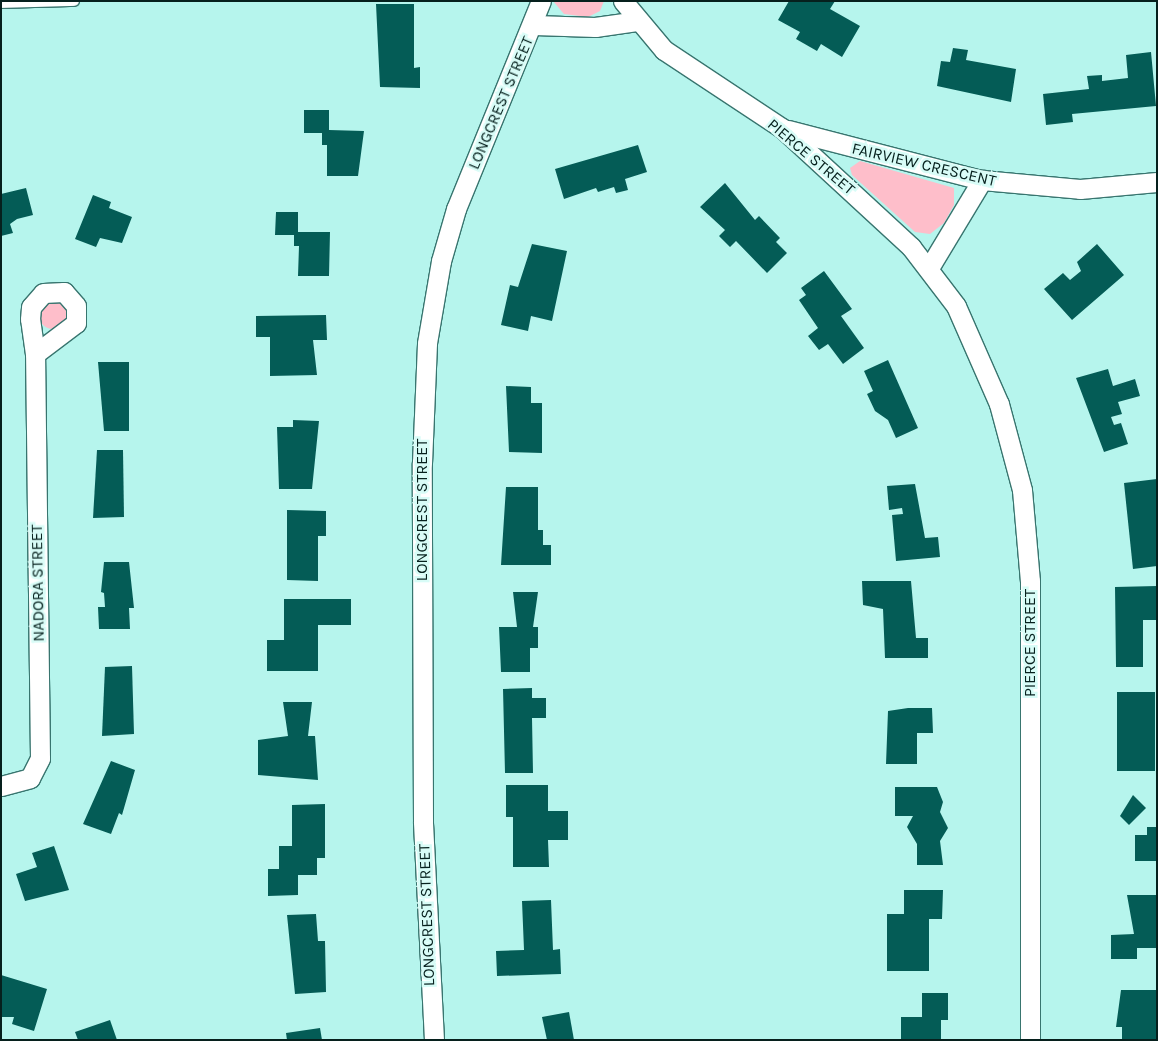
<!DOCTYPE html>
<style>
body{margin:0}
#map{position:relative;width:1158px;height:1041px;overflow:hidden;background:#b6f5ed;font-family:Karla,sans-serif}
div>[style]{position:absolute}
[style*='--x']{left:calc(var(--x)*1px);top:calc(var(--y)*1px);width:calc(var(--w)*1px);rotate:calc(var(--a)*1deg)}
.green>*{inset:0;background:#febeca}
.round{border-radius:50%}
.building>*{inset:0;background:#045c56;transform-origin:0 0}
.roads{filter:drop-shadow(1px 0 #38756f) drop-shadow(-1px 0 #38756f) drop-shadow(0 1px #38756f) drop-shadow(0 -1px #38756f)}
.service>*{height:10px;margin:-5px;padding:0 5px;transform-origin:5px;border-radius:5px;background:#fff}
.minor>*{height:19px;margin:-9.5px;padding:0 9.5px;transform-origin:9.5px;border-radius:9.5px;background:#fff}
span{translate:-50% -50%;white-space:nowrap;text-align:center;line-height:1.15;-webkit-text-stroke:5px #d8fcf7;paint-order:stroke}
.street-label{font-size:16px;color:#06201d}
.frame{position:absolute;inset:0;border:2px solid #06201d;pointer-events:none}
</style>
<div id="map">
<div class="green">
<div style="clip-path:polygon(553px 1px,604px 1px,600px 11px,588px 17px,564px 14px)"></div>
<div style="clip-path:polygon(860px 161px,954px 188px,954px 205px,944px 223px,930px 234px,915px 232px,852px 175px,850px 168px)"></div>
<div class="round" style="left:39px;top:301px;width:28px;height:28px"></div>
</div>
<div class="building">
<div style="clip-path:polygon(789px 1px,835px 1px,830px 9px,860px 26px,842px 57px,821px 44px,817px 51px,796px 39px,800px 32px,778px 20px)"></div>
<div style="clip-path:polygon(376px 4px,414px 4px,414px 68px,420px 67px,420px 88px,380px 87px)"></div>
<div style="clip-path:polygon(953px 48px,968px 50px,966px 60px,1016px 69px,1011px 102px,937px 86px,941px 61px,950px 62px)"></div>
<div style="clip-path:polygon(1151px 52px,1156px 106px,1072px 114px,1073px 122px,1046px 125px,1043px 94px,1089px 89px,1087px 76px,1102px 75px,1102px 81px,1128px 78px,1126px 55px)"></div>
<div style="clip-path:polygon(304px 110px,329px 110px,329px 130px,364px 131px,358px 176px,327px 176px,327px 145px,322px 145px,322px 133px,304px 133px)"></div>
<div style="clip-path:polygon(638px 145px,647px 172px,625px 179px,628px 190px,616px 193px,614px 187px,598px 192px,596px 188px,564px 199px,555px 169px)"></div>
<div style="clip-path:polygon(725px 183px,755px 220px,759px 216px,780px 238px,776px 242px,787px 253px,767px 273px,736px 241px,730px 247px,719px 236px,725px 230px,700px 207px)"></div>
<div style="clip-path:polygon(26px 188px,33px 215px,17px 219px,10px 224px,13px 233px,1px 236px,1px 194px)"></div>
<div style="clip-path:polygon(93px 195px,111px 202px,109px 208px,132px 217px,122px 243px,100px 238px,96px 247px,75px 239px)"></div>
<div style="clip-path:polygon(276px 212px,298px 212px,298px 232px,330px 232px,329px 276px,298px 276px,299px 246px,294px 246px,294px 235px,275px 235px)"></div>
<div style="clip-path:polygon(532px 244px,567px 251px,552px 321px,531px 316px,528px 331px,501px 325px,510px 285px,518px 287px)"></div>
<div style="clip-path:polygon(1097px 244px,1124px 275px,1072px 320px,1044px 289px,1063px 273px,1070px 280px,1081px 271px,1077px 262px)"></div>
<div style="clip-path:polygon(824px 271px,852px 309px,841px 316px,864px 348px,843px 364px,828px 344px,819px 350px,808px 336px,818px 328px,799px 300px,806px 295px,801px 288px)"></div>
<div style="clip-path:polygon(326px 315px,327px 340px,313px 340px,317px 375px,270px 376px,270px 337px,256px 337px,256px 316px)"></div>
<div style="clip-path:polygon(888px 360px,918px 428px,896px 438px,888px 420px,875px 411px,867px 394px,873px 391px,864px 371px)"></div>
<div style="clip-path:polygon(98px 362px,129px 362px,129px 431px,104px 431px)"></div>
<div style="clip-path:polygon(1108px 369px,1113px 386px,1135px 379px,1140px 396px,1118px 402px,1122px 414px,1111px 417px,1114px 425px,1121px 423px,1128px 444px,1104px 452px,1076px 378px)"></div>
<div style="clip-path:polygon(506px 386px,531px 387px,531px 403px,542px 403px,542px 453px,509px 452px)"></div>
<div style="clip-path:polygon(293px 420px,319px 421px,312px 489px,279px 489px,277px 427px,293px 427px)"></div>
<div style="clip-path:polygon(97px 450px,123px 450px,124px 517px,93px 518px)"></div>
<div style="clip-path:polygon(1157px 479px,1157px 566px,1133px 569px,1124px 483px)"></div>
<div style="clip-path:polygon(915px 484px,925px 538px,938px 537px,940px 557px,896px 561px,892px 515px,903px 514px,902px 508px,889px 510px,887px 486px)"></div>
<div style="clip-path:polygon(506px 487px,538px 487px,538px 530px,543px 530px,543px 545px,551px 545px,551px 565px,501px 565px)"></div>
<div style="clip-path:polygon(287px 510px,326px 511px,326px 536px,318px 536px,318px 581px,287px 580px)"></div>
<div style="clip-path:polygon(104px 562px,129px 562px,134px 608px,129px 608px,130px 629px,99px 629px,98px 607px,105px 607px,104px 593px,101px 592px)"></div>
<div style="clip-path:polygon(862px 581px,911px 581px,916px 638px,928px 638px,928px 658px,885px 658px,883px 609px,863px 605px)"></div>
<div style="clip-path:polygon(1157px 586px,1157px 620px,1143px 620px,1143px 667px,1116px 667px,1115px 587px)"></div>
<div style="clip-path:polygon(513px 592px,538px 592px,533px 627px,538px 627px,538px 648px,530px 648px,530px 672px,501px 672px,499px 627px,517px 627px)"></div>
<div style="clip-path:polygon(284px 599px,351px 599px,351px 625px,318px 625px,318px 671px,267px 671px,267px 640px,284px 640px)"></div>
<div style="clip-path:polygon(132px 666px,134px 734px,102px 736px,105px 667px)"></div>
<div style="clip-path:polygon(532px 688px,532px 698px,546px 698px,546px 718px,532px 718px,533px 773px,505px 773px,503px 689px)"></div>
<div style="left:1117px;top:692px;width:38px;height:79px"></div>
<div style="clip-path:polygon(283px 702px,312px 702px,308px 736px,315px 736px,318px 780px,258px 775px,258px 740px,288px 736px)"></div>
<div style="clip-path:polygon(908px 708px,932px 708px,933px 733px,917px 733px,917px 764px,886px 764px,888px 711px)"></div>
<div style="clip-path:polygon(111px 761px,135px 770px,122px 815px,119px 813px,111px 834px,83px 824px)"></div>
<div style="clip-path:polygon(506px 785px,548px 785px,548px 811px,568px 811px,568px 840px,548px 840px,549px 867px,513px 867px,513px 817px,506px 817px)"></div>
<div style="clip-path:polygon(895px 787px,937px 787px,943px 802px,940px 812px,948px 828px,940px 841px,943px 865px,917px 865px,917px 844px,907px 827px,913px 816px,895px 816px)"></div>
<div style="clip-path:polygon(1133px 795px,1146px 808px,1129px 825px,1120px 816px)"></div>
<div style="clip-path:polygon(325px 804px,325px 858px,317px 858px,317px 875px,298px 875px,298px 895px,268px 896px,268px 869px,279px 869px,279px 846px,292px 846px,292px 805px)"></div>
<div style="clip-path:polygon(1147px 827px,1157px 827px,1157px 861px,1135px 861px,1135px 835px,1147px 835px)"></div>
<div style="clip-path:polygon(54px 846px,69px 890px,25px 901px,16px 874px,37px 867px,32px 853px)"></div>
<div style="clip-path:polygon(904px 890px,943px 890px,942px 919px,929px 919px,929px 971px,887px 971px,887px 914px,904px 914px)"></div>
<div style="clip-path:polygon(1127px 895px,1157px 895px,1157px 948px,1137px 948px,1137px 959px,1111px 959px,1111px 935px,1134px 934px)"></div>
<div style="clip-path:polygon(551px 900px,553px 950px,560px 949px,561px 974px,497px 976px,496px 951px,524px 950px,522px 901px)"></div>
<div style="clip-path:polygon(316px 914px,318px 941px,325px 941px,326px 992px,295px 994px,287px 915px)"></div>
<div style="clip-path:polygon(1px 975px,47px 989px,34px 1031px,12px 1024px,14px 1017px,1px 1017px)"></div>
<div style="clip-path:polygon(1121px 990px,1157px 990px,1157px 1040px,1122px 1040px,1122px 1027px,1116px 1027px)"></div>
<div style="clip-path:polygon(922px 993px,948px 993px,948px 1020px,941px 1020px,941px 1040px,901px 1040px,901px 1017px,922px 1017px)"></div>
<div style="clip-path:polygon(569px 1012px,574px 1040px,547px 1040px,542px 1017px)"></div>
<div style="clip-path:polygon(110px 1020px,117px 1040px,78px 1040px,75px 1032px)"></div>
<div style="clip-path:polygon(320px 1028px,322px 1040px,287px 1040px,286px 1033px)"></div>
</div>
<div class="roads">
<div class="service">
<div style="--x:1;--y:3;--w:73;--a:-1.6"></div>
</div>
<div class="minor">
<div style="--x:623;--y:1;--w:64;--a:50.1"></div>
<div style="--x:664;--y:50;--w:141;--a:33.5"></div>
<div style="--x:782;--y:128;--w:176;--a:42.7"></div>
<div style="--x:911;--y:247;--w:74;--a:52.7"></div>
<div style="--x:956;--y:306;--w:107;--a:66.3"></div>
<div style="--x:999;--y:404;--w:89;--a:75"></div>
<div style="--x:1022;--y:490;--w:91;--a:85"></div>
<div style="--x:1030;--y:581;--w:459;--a:90"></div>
<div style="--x:534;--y:25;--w:61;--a:1.9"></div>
<div style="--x:595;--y:27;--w:42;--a:-8.1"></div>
<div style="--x:788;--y:130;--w:200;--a:14.5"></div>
<div style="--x:982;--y:180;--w:98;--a:5.2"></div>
<div style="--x:1080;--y:189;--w:77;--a:-5.2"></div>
<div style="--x:929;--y:268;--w:103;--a:-58.9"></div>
<div style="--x:1;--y:786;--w:30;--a:-15"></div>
<div style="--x:30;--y:778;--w:22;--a:-63"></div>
<div style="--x:40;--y:758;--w:404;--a:-90.7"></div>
<div style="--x:35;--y:354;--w:35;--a:-98"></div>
<div style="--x:30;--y:319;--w:12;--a:-85"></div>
<div style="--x:31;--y:307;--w:18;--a:-49"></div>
<div style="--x:43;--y:293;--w:21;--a:-3"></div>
<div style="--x:64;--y:292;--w:18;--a:49"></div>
<div style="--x:76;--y:306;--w:17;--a:90"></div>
<div style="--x:76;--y:323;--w:51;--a:142.9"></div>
<div style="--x:434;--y:1040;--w:219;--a:-92.9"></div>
<div style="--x:423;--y:821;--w:358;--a:-90.2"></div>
<div style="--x:422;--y:463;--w:120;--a:-87.6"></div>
<div style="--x:427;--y:343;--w:83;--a:-80.3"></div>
<div style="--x:441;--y:261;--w:54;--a:-73.9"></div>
<div style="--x:456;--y:209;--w:225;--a:-67.8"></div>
</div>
</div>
<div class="street-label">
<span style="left:501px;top:103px;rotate:-67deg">LONGCREST STREET</span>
<span style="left:811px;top:157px;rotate:40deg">PIERCE STREET</span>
<span style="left:924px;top:165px;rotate:13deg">FAIRVIEW CRESCENT</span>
<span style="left:422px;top:510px;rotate:-90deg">LONGCREST STREET</span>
<span style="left:38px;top:583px;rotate:-91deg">NADORA STREET</span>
<span style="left:1030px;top:643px;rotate:-90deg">PIERCE STREET</span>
<span style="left:427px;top:915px;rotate:-92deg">LONGCREST STREET</span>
</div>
<div class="frame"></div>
</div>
